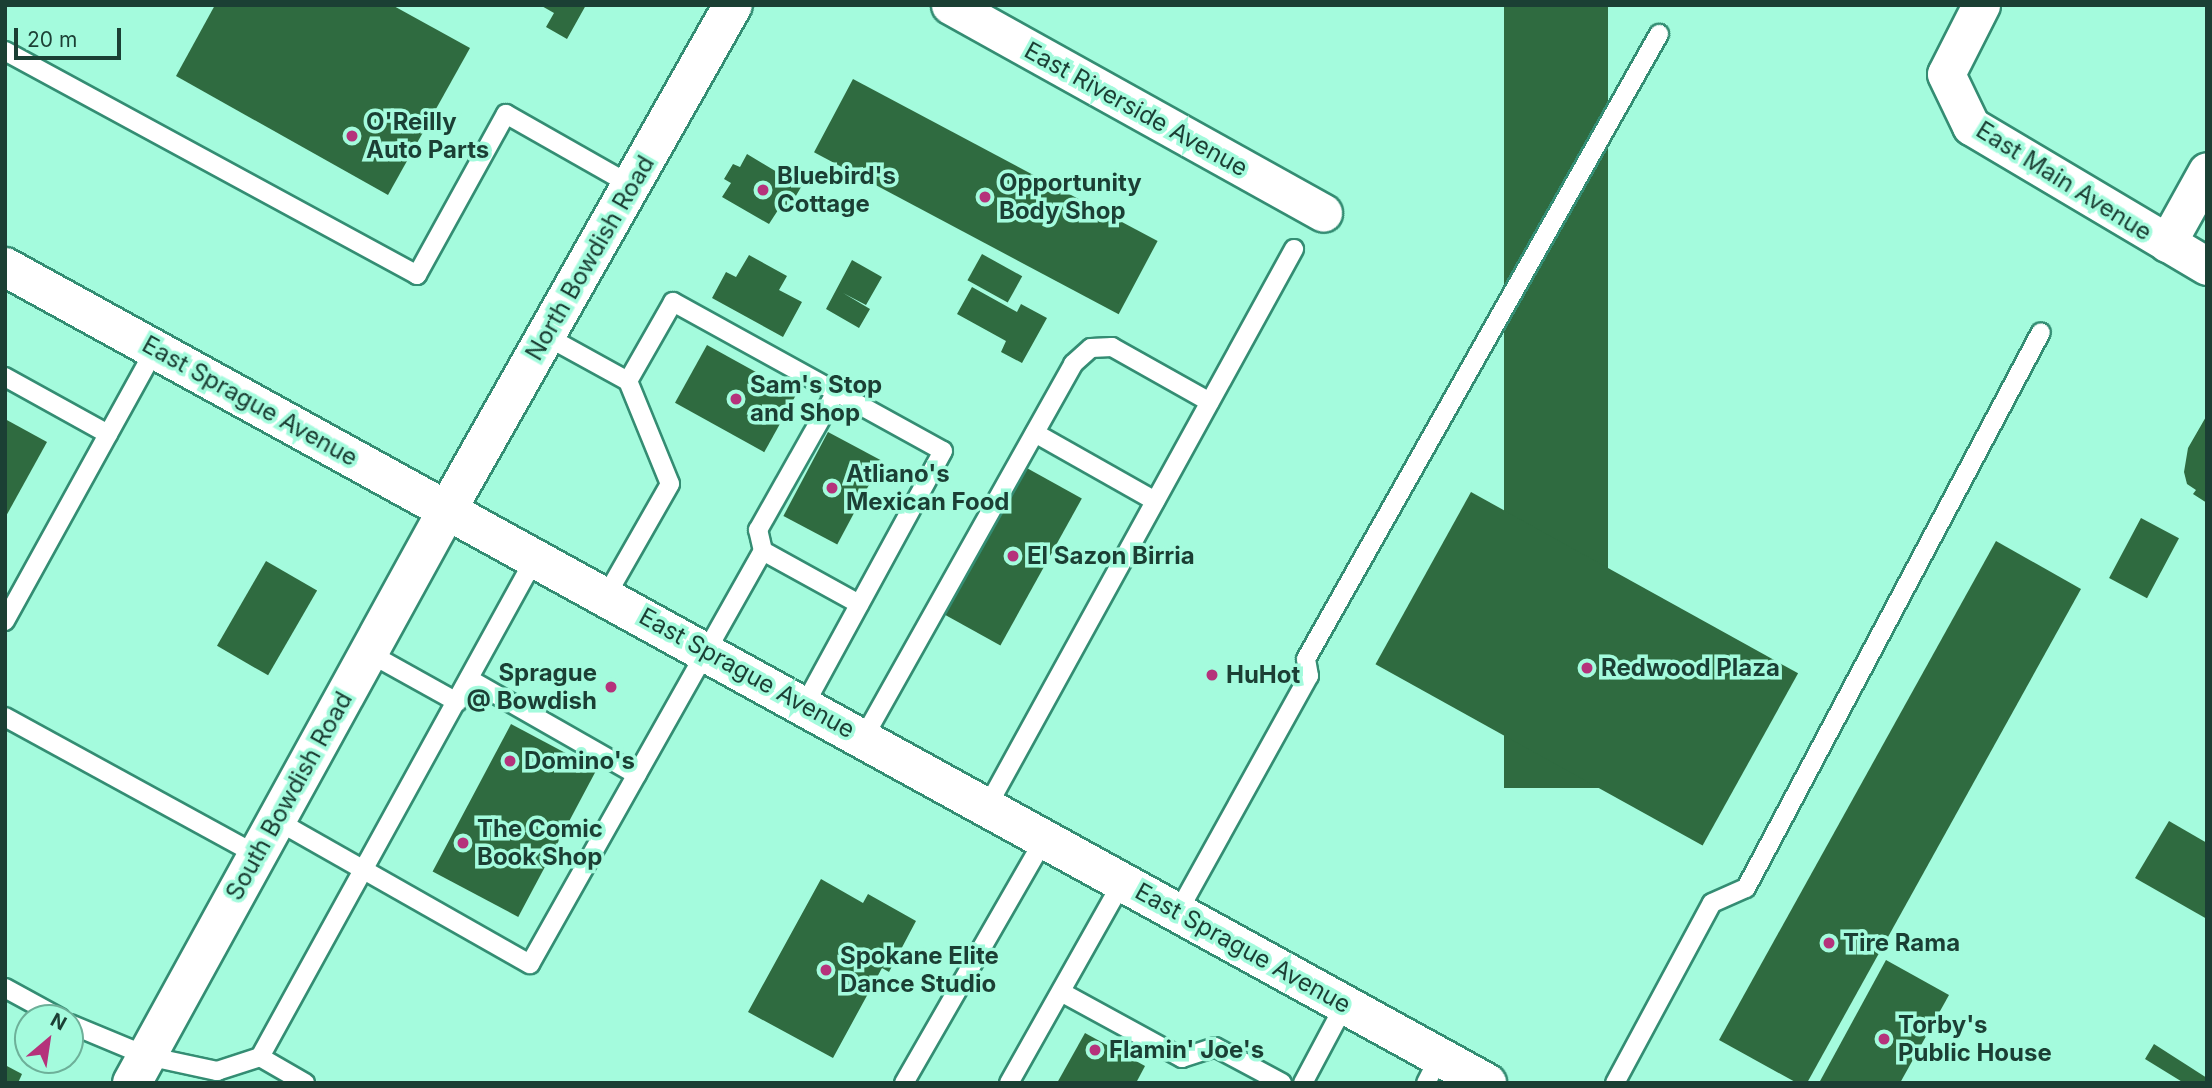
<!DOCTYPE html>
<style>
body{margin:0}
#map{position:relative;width:2212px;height:1088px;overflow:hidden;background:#a4fbdd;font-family:Inter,sans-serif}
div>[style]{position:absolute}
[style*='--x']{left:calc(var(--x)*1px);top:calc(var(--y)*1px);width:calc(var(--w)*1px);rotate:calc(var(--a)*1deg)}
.building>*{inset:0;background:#2f6b40;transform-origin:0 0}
.roads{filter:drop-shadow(2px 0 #348d73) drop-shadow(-2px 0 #348d73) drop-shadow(0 2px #348d73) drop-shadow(0 -2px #348d73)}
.lane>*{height:18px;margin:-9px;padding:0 9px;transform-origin:9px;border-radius:9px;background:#fff}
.street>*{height:37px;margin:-18.5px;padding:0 18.5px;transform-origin:18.5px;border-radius:18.5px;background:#fff}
.secondary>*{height:38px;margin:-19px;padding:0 19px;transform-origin:19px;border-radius:19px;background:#fff}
.primary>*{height:38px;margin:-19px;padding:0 19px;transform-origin:19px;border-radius:19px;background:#fff}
.dots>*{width:19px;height:19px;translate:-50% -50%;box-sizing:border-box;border:4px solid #a4fbdd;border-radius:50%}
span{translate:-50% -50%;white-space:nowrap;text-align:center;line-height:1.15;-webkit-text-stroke:7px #a4fbdd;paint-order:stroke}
.street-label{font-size:24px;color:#1b3f34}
.poi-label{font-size:24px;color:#1b3f34;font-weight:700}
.left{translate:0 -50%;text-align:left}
.right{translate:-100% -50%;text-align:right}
.frame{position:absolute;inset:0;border:7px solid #1b3f34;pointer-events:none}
.north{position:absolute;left:14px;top:1004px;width:70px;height:70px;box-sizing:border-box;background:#a4fbdd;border:2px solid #6db099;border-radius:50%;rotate:29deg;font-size:19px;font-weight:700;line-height:28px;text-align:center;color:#1b3f34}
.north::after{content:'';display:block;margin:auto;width:24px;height:32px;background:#b5327b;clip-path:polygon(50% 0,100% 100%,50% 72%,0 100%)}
.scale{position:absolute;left:14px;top:28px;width:107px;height:32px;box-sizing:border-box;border:4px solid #1b3f34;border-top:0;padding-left:9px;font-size:21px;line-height:24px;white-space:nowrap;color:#1b3f34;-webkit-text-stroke:5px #a4fbdd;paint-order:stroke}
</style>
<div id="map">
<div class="building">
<div style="clip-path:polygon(215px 5px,392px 5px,470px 48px,388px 195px,176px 76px)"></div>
<div style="clip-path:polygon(540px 5px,586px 5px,567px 39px,546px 27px,554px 13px)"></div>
<div style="left:1504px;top:5px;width:104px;height:783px"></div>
<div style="left:853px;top:79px;width:345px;height:83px;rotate:28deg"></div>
<div style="clip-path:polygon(747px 154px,777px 172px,782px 163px,807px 177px,787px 211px,780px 207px,769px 224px,722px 197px,731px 183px,724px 179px,733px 164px,740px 167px)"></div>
<div style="left:982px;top:254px;width:46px;height:30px;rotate:29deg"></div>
<div style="clip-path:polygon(749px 255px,787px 276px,779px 290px,802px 302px,783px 337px,712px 298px,726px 272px,736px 277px)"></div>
<div style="clip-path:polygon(852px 260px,882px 277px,866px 305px,843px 293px,870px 309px,859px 328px,826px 309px)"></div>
<div style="clip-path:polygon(972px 287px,1017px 312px,1021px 304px,1047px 318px,1022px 363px,1001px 352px,1006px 341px,957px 314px)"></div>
<div style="left:707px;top:345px;width:102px;height:66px;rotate:29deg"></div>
<div style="clip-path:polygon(2207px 415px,2207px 503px,2193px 494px,2196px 490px,2187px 484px,2184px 472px,2188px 448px)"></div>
<div style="clip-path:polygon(5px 419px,47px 442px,5px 518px)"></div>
<div style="left:828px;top:432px;width:61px;height:95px;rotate:28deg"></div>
<div style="left:1025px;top:467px;width:65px;height:168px;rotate:29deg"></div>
<div style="left:1471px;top:492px;width:374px;height:197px;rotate:29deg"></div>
<div style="left:2141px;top:518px;width:43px;height:68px;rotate:28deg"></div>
<div style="clip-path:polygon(1996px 541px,2081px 589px,1807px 1083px,1797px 1083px,1719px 1040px)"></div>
<div style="left:266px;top:561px;width:59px;height:98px;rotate:30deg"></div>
<div style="left:511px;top:724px;width:97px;height:167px;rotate:28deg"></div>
<div style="clip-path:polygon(2169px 821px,2207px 843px,2207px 919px,2135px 878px)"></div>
<div style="clip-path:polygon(821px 879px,863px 903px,868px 894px,916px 921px,889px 972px,882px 968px,833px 1058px,748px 1012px)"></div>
<div style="clip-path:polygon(1886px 960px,1949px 995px,1900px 1083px,1819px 1083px)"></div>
<div style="clip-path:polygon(1085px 1033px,1145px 1066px,1136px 1083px,1057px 1083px)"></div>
<div style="clip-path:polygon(2154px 1044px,2207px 1078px,2207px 1083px,2184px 1083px,2145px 1059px)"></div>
<div style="clip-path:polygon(5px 1065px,22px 1074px,18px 1083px,5px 1083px)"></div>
</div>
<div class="roads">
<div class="lane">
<div style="--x:5;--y:51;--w:469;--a:28.5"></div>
<div style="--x:417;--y:275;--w:184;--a:-61.1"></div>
<div style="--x:506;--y:114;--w:144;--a:29.6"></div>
<div style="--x:546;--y:336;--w:94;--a:28.8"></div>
<div style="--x:628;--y:381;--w:111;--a:67.8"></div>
<div style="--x:670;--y:484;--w:129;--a:119.7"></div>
<div style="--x:5;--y:377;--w:118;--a:29"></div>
<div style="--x:628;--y:381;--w:91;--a:-60.3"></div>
<div style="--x:673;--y:302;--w:308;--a:28.9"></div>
<div style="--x:943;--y:451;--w:288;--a:118.6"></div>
<div style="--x:1035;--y:433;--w:138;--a:29.5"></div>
<div style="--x:763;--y:551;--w:110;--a:28.9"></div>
<div style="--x:5;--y:621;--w:311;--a:-61.1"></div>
<div style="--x:369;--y:653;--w:101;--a:29.1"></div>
<div style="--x:469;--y:679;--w:193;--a:29.7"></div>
<div style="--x:5;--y:717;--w:287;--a:28.7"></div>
<div style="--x:864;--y:737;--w:428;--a:-60.7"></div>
<div style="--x:1073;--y:364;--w:24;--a:-42"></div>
<div style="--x:1091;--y:348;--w:21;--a:-3"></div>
<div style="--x:1112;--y:347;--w:112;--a:29.3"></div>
<div style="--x:987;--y:807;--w:637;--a:-61.18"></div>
<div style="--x:276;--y:820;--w:292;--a:29.6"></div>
<div style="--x:530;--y:964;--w:474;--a:-60.6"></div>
<div style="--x:763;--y:551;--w:22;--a:-103"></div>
<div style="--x:758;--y:530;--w:159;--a:-60.5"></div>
<div style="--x:1178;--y:912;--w:270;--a:-61"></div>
<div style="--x:1309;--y:676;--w:17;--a:-100"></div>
<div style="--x:1306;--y:659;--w:718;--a:-60.54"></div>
<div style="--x:5;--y:988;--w:63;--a:28.6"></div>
<div style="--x:1061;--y:992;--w:138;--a:28.6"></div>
<div style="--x:1182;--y:1058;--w:35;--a:-18"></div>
<div style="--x:1215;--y:1047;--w:76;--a:28.2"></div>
<div style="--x:70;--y:1024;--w:83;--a:22.6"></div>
<div style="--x:147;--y:1056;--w:72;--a:12.1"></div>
<div style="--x:217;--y:1071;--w:45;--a:-18"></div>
<div style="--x:260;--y:1057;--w:570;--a:-61.14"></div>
<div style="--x:260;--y:1057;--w:52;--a:30"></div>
<div style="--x:904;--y:1083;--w:283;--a:-60.1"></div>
<div style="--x:1009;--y:1083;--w:232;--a:-60.6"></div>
<div style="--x:1303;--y:1083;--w:89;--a:-62"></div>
<div style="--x:1426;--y:1083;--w:29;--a:-63"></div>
<div style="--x:1615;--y:1083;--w:204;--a:-61.7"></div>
<div style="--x:1712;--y:903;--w:37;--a:-24"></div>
<div style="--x:1746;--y:888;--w:629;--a:-62.05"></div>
</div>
<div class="street">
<div style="--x:950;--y:5;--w:427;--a:29.1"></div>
<div style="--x:1981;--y:5;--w:77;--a:116.9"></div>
<div style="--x:1946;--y:74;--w:58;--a:64.3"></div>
<div style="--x:1971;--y:126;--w:274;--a:30.7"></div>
<div style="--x:2167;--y:243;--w:82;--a:-60.9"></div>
</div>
<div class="secondary">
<div style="--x:132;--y:1083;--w:654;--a:-61.2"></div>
<div style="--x:447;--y:510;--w:580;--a:-60.48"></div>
</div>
<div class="primary">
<div style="--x:5;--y:267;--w:1692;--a:28.84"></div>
</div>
</div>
<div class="dots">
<div style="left:352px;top:136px;background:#b5327b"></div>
<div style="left:763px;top:190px;background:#b5327b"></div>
<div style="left:985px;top:197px;background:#b5327b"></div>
<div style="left:736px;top:399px;background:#b5327b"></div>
<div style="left:832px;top:488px;background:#b5327b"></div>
<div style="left:1013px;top:556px;background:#b5327b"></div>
<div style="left:1587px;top:668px;background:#b5327b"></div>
<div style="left:1212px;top:675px;background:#b5327b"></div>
<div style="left:611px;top:687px;background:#b5327b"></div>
<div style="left:510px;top:761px;background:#b5327b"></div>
<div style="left:463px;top:843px;background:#b5327b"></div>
<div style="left:1829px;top:943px;background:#b5327b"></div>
<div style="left:826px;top:970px;background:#b5327b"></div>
<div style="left:1884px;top:1039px;background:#b5327b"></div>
<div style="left:1095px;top:1050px;background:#b5327b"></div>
</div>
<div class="street-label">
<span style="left:1136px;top:109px;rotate:29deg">East Riverside Avenue</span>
<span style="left:2064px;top:181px;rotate:32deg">East Main Avenue</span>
<span style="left:590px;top:258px;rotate:-60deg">North Bowdish Road</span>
<span style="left:250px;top:401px;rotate:29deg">East Sprague Avenue</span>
<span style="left:747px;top:673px;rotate:29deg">East Sprague Avenue</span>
<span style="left:289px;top:796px;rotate:-61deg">South Bowdish Road</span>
<span style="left:1243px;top:948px;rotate:29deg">East Sprague Avenue</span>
</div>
<div class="poi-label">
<span class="left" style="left:366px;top:136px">O'Reilly<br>Auto Parts</span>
<span class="left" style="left:777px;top:190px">Bluebird's<br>Cottage</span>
<span class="left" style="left:999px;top:197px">Opportunity<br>Body Shop</span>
<span class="left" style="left:750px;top:399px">Sam's Stop<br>and Shop</span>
<span class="left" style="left:846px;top:488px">Atliano's<br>Mexican Food</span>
<span class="left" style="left:1027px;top:556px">El Sazon Birria</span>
<span class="left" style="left:1601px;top:668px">Redwood Plaza</span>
<span class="right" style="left:597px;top:687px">Sprague<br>@ Bowdish</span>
<span class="left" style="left:1226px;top:675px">HuHot</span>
<span class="left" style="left:524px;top:761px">Domino's</span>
<span class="left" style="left:477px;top:843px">The Comic<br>Book Shop</span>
<span class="left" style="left:1843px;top:943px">Tire Rama</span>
<span class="left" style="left:840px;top:970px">Spokane Elite<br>Dance Studio</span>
<span class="left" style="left:1898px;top:1039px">Torby's<br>Public House</span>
<span class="left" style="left:1109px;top:1050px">Flamin' Joe's</span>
</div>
<div class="frame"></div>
<div class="north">N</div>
<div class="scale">20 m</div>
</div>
